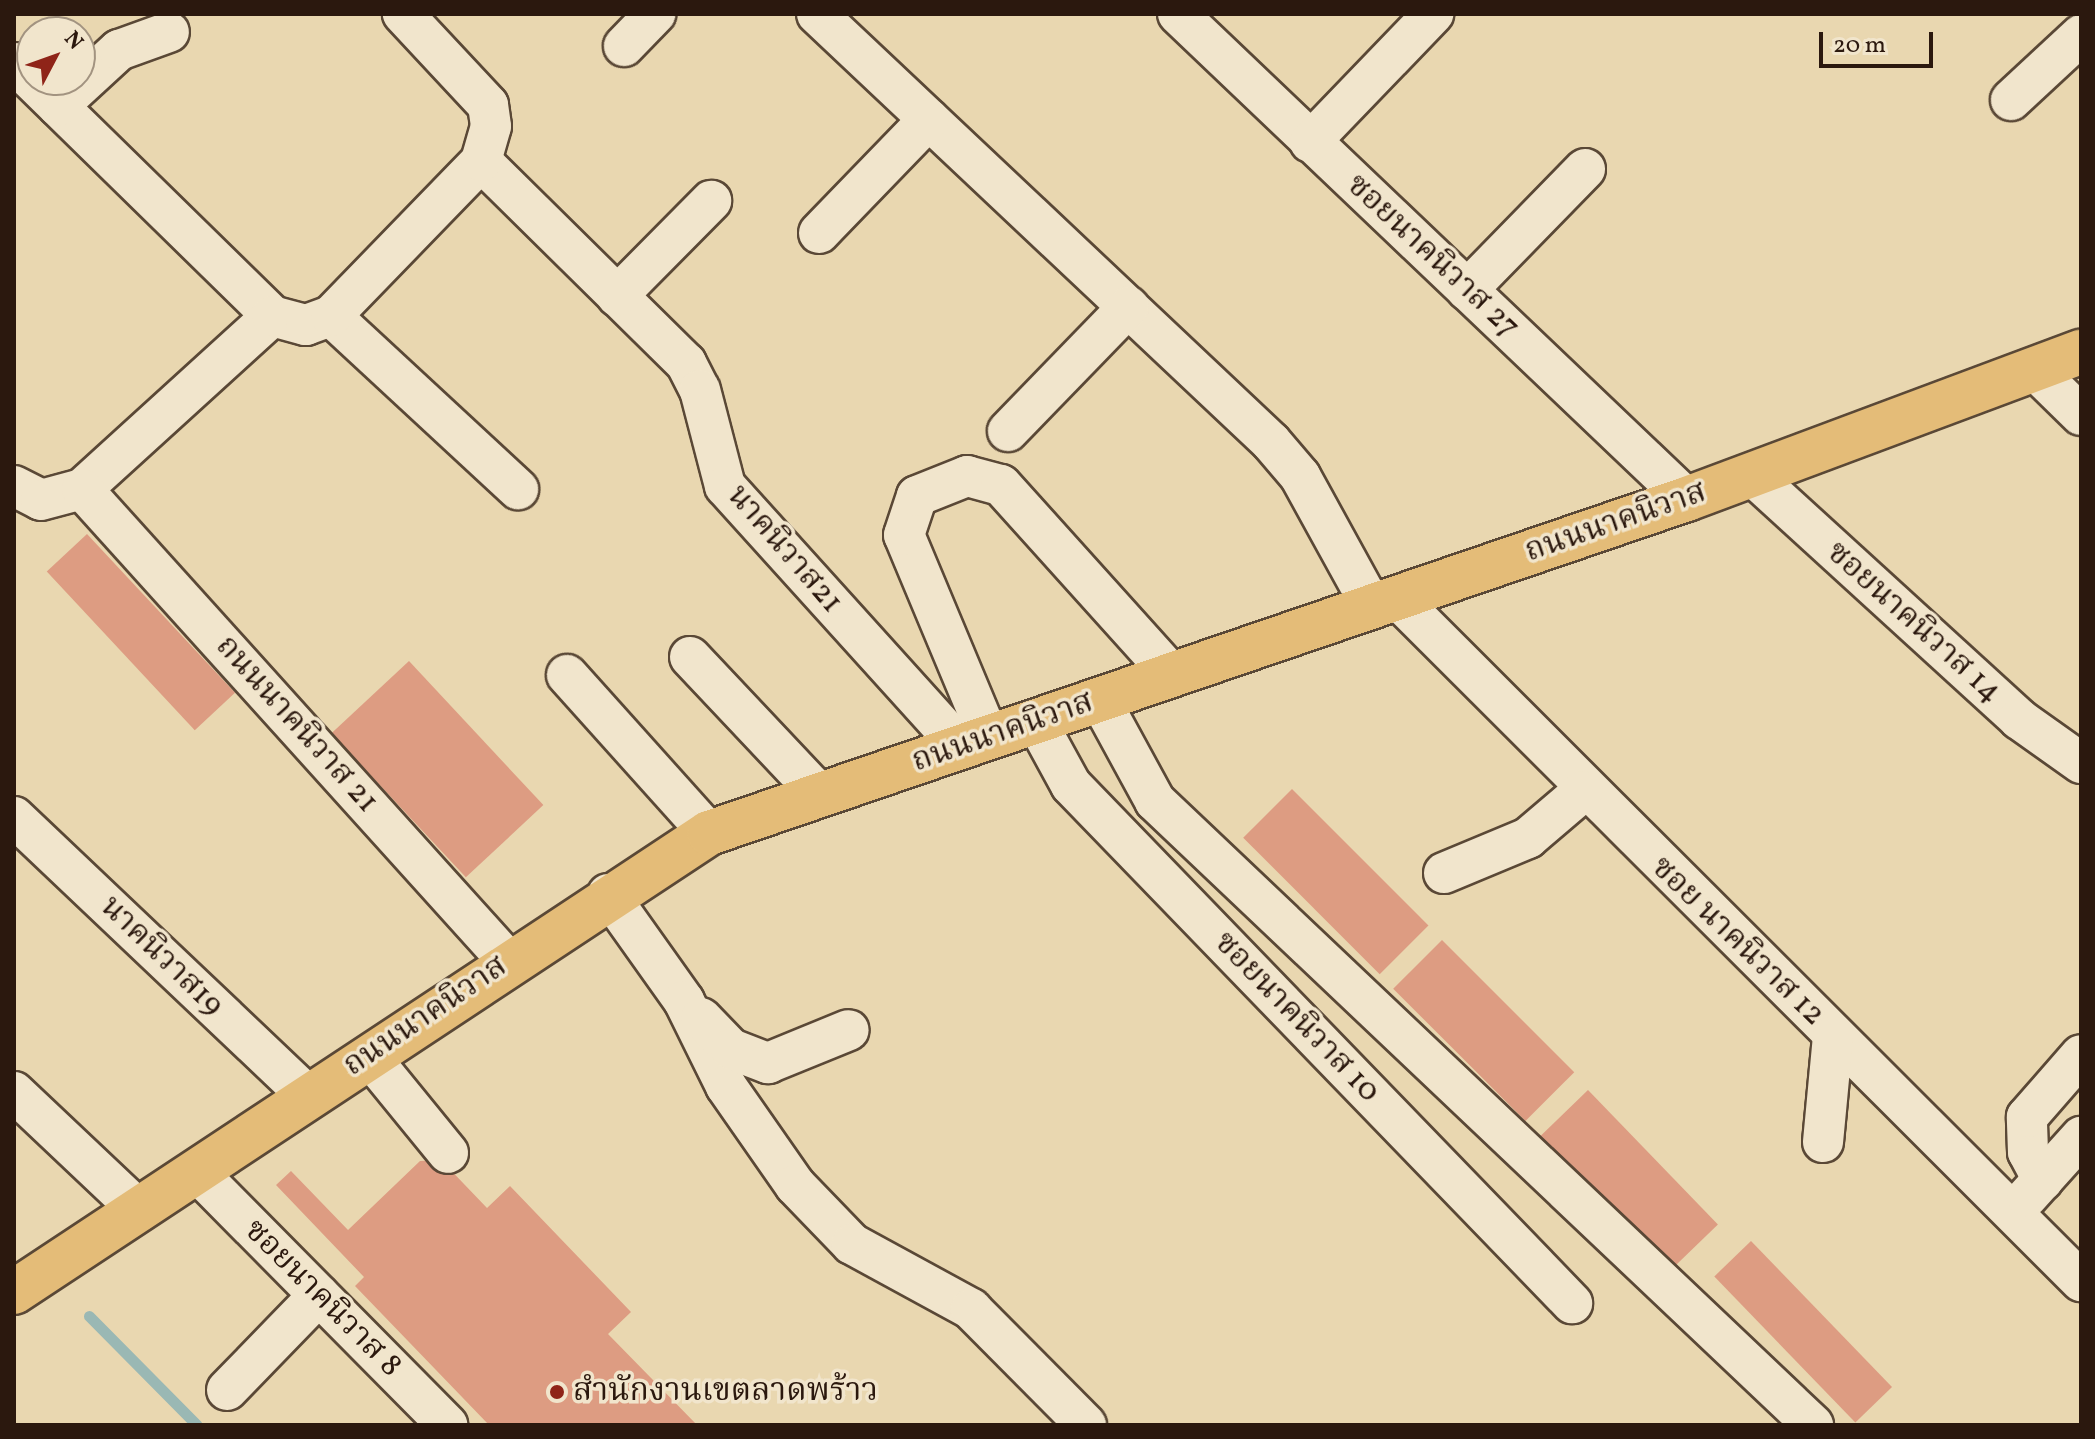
<!DOCTYPE html>
<meta charset="utf-8">
<style>
body{margin:0}
#map{position:relative;width:2095px;height:1439px;overflow:hidden;background:#e9d7b0;font-family:Vollkorn,"Noto Serif Thai",serif}
div>[style]{position:absolute}
[style*='--x']{left:calc(var(--x)*1px);top:calc(var(--y)*1px);width:calc(var(--w)*1px);rotate:calc(var(--a)*1deg)}
.stream>*{height:11px;margin:-5.5px;padding:0 5.5px;transform-origin:5.5px;border-radius:5.5px;background:#9ab8b4}
.building>*{inset:0;background:#dd9c82;transform-origin:0 0}
.roads{filter:drop-shadow(2px 0 #5a4836) drop-shadow(-2px 0 #5a4836) drop-shadow(0 2px #5a4836) drop-shadow(0 -2px #5a4836)}
.minor>*{height:40px;margin:-20px;padding:0 20px;transform-origin:20px;border-radius:20px;background:#f1e5cc}
.major>*{height:44px;margin:-22px;padding:0 22px;transform-origin:22px;border-radius:22px;background:#e4bc78}
.dots>*{width:22px;height:22px;translate:-50% -50%;box-sizing:border-box;border:4px solid #f1e5cc;border-radius:50%}
span{translate:-50% -50%;white-space:nowrap;text-align:center;line-height:1.15;-webkit-text-stroke:7px #f1e5cc;paint-order:stroke}
.street-label{font-size:32px;color:#2b180e}
.poi-label{font-size:32px;color:#2b180e}
.left{translate:0 -50%;text-align:left}
.frame{position:absolute;inset:0;border:16px solid #2b180e;pointer-events:none}
.north{position:absolute;left:16px;top:16px;width:80px;height:80px;box-sizing:border-box;background:#f1e5cc;border:2px solid #a29380;border-radius:50%;rotate:49deg;font-size:22px;font-weight:700;line-height:32px;text-align:center;color:#2b180e}
.north::after{content:'';display:block;margin:auto;width:28px;height:36px;background:#8f2418;clip-path:polygon(50% 0,100% 100%,50% 72%,0 100%)}
.scale{position:absolute;left:1819px;top:32px;width:114px;height:36px;box-sizing:border-box;border:4px solid #2b180e;border-top:0;padding-left:10px;font-size:24px;line-height:28px;white-space:nowrap;color:#2b180e;-webkit-text-stroke:6px #f1e5cc;paint-order:stroke}
</style>
<div id="map">
<div class="stream">
<div style="--x:89;--y:1316;--w:153;--a:45.3"></div>
</div>
<div class="building">
<div style="left:87px;top:534px;width:217px;height:55px;rotate:47deg"></div>
<div style="left:409px;top:661px;width:197px;height:106px;rotate:47deg"></div>
<div style="left:1292px;top:789px;width:193px;height:69px;rotate:45deg"></div>
<div style="left:1442px;top:940px;width:187px;height:69px;rotate:45deg"></div>
<div style="left:1588px;top:1090px;width:187px;height:70px;rotate:46deg"></div>
<div style="clip-path:polygon(441px 1160px,487px 1208px,510px 1186px,631px 1312px,608px 1334px,697px 1425px,489px 1425px,355px 1286px,364px 1277px,276px 1185px,291px 1171px,348px 1230px,420px 1161px)"></div>
<div style="left:1751px;top:1241px;width:203px;height:51px;rotate:46deg"></div>
</div>
<div class="roads">
<div class="minor">
<div style="--x:817;--y:14;--w:624;--a:43.31"></div>
<div style="--x:1271;--y:442;--w:45;--a:49.5"></div>
<div style="--x:1300;--y:476;--w:149;--a:61.2"></div>
<div style="--x:1178;--y:14;--w:703;--a:43.62"></div>
<div style="--x:624;--y:46;--w:45;--a:-45.9"></div>
<div style="--x:14;--y:63;--w:361;--a:44.4"></div>
<div style="--x:2011;--y:100;--w:96;--a:-42.9"></div>
<div style="--x:58;--y:106;--w:83;--a:-42.6"></div>
<div style="--x:119;--y:50;--w:53;--a:-19.8"></div>
<div style="--x:1310;--y:142;--w:178;--a:-46.1"></div>
<div style="--x:481;--y:161;--w:288;--a:44.6"></div>
<div style="--x:686;--y:363;--w:30;--a:63"></div>
<div style="--x:700;--y:390;--w:99;--a:75.4"></div>
<div style="--x:725;--y:486;--w:352;--a:47.9"></div>
<div style="--x:819;--y:233;--w:158;--a:-46"></div>
<div style="--x:1467;--y:290;--w:169;--a:-45.7"></div>
<div style="--x:617;--y:296;--w:134;--a:-45.3"></div>
<div style="--x:331;--y:316;--w:255;--a:42.8"></div>
<div style="--x:2035;--y:370;--w:64;--a:44.4"></div>
<div style="--x:1008;--y:431;--w:173;--a:-45.9"></div>
<div style="--x:1752;--y:475;--w:362;--a:42.4"></div>
<div style="--x:2019;--y:719;--w:76;--a:35.4"></div>
<div style="--x:14;--y:486;--w:30;--a:27"></div>
<div style="--x:41;--y:500;--w:42;--a:-15"></div>
<div style="--x:82;--y:489;--w:257;--a:-42.3"></div>
<div style="--x:272;--y:316;--w:35;--a:15"></div>
<div style="--x:306;--y:325;--w:27;--a:-20"></div>
<div style="--x:331;--y:316;--w:216;--a:-45.9"></div>
<div style="--x:481;--y:161;--w:36;--a:-74"></div>
<div style="--x:491;--y:126;--w:21;--a:-98"></div>
<div style="--x:488;--y:105;--w:125;--a:-133"></div>
<div style="--x:82;--y:489;--w:636;--a:47.93"></div>
<div style="--x:1397;--y:598;--w:967;--a:44.96"></div>
<div style="--x:690;--y:657;--w:190;--a:46.7"></div>
<div style="--x:567;--y:675;--w:212;--a:48.1"></div>
<div style="--x:1100;--y:700;--w:115;--a:61.4"></div>
<div style="--x:1155;--y:801;--w:907;--a:43.48"></div>
<div style="--x:1036;--y:721;--w:73;--a:61.3"></div>
<div style="--x:1071;--y:785;--w:721;--a:45.96"></div>
<div style="--x:989;--y:738;--w:220;--a:-112.7"></div>
<div style="--x:904;--y:535;--w:41;--a:-71.6"></div>
<div style="--x:917;--y:496;--w:54;--a:-21.8"></div>
<div style="--x:967;--y:476;--w:35;--a:15"></div>
<div style="--x:1001;--y:485;--w:256;--a:48"></div>
<div style="--x:14;--y:817;--w:407;--a:43.5"></div>
<div style="--x:1444;--y:873;--w:91;--a:-22.6"></div>
<div style="--x:1528;--y:838;--w:72;--a:-40.5"></div>
<div style="--x:608;--y:894;--w:131;--a:54.6"></div>
<div style="--x:684;--y:1001;--w:95;--a:63.7"></div>
<div style="--x:726;--y:1086;--w:121;--a:55.1"></div>
<div style="--x:795;--y:1185;--w:82;--a:46"></div>
<div style="--x:852;--y:1244;--w:136;--a:28.6"></div>
<div style="--x:971;--y:1309;--w:163;--a:45.2"></div>
<div style="--x:701;--y:1018;--w:43;--a:45.9"></div>
<div style="--x:731;--y:1049;--w:40;--a:21"></div>
<div style="--x:768;--y:1063;--w:87;--a:-22.2"></div>
<div style="--x:369;--y:1056;--w:125;--a:50.8"></div>
<div style="--x:14;--y:1092;--w:173;--a:43.4"></div>
<div style="--x:1823;--y:1142;--w:106;--a:-84.6"></div>
<div style="--x:197;--y:1172;--w:356;--a:45.3"></div>
<div style="--x:2043;--y:1180;--w:32;--a:-118"></div>
<div style="--x:2028;--y:1152;--w:35;--a:-92"></div>
<div style="--x:2027;--y:1117;--w:82;--a:-48.9"></div>
<div style="--x:2027;--y:1197;--w:81;--a:-48"></div>
<div style="--x:227;--y:1390;--w:132;--a:-45.9"></div>
</div>
<div class="major">
<div style="--x:14;--y:1292;--w:833;--a:-33.44"></div>
<div style="--x:709;--y:833;--w:1033;--a:-18.86"></div>
<div style="--x:1687;--y:499;--w:421;--a:-20.5"></div>
</div>
</div>
<div class="dots">
<div style="left:557px;top:1392px;background:#8f2418"></div>
</div>
<div class="street-label">
<span style="left:1432px;top:257px;rotate:43deg">ซอยนาคนิวาส 27</span>
<span style="left:1616px;top:523px;rotate:-19deg">ถนนนาคนิวาส</span>
<span style="left:784px;top:550px;rotate:49deg">นาคนิวาส21</span>
<span style="left:1913px;top:623px;rotate:42deg">ซอยนาคนิวาส 14</span>
<span style="left:296px;top:725px;rotate:48deg">ถนนนาคนิวาส 21</span>
<span style="left:1003px;top:733px;rotate:-19deg">ถนนนาคนิวาส</span>
<span style="left:1737px;top:942px;rotate:44deg">ซอย นาคนิวาส 12</span>
<span style="left:161px;top:957px;rotate:44deg">นาคนิวาส19</span>
<span style="left:426px;top:1017px;rotate:-34deg">ถนนนาคนิวาส</span>
<span style="left:1296px;top:1018px;rotate:46deg">ซอยนาคนิวาส 10</span>
<span style="left:322px;top:1299px;rotate:45deg">ซอยนาคนิวาส 8</span>
</div>
<div class="poi-label">
<span class="left" style="left:573px;top:1392px">สำนักงานเขตลาดพร้าว</span>
</div>
<div class="frame"></div>
<div class="north">N</div>
<div class="scale">20 m</div>
</div>
